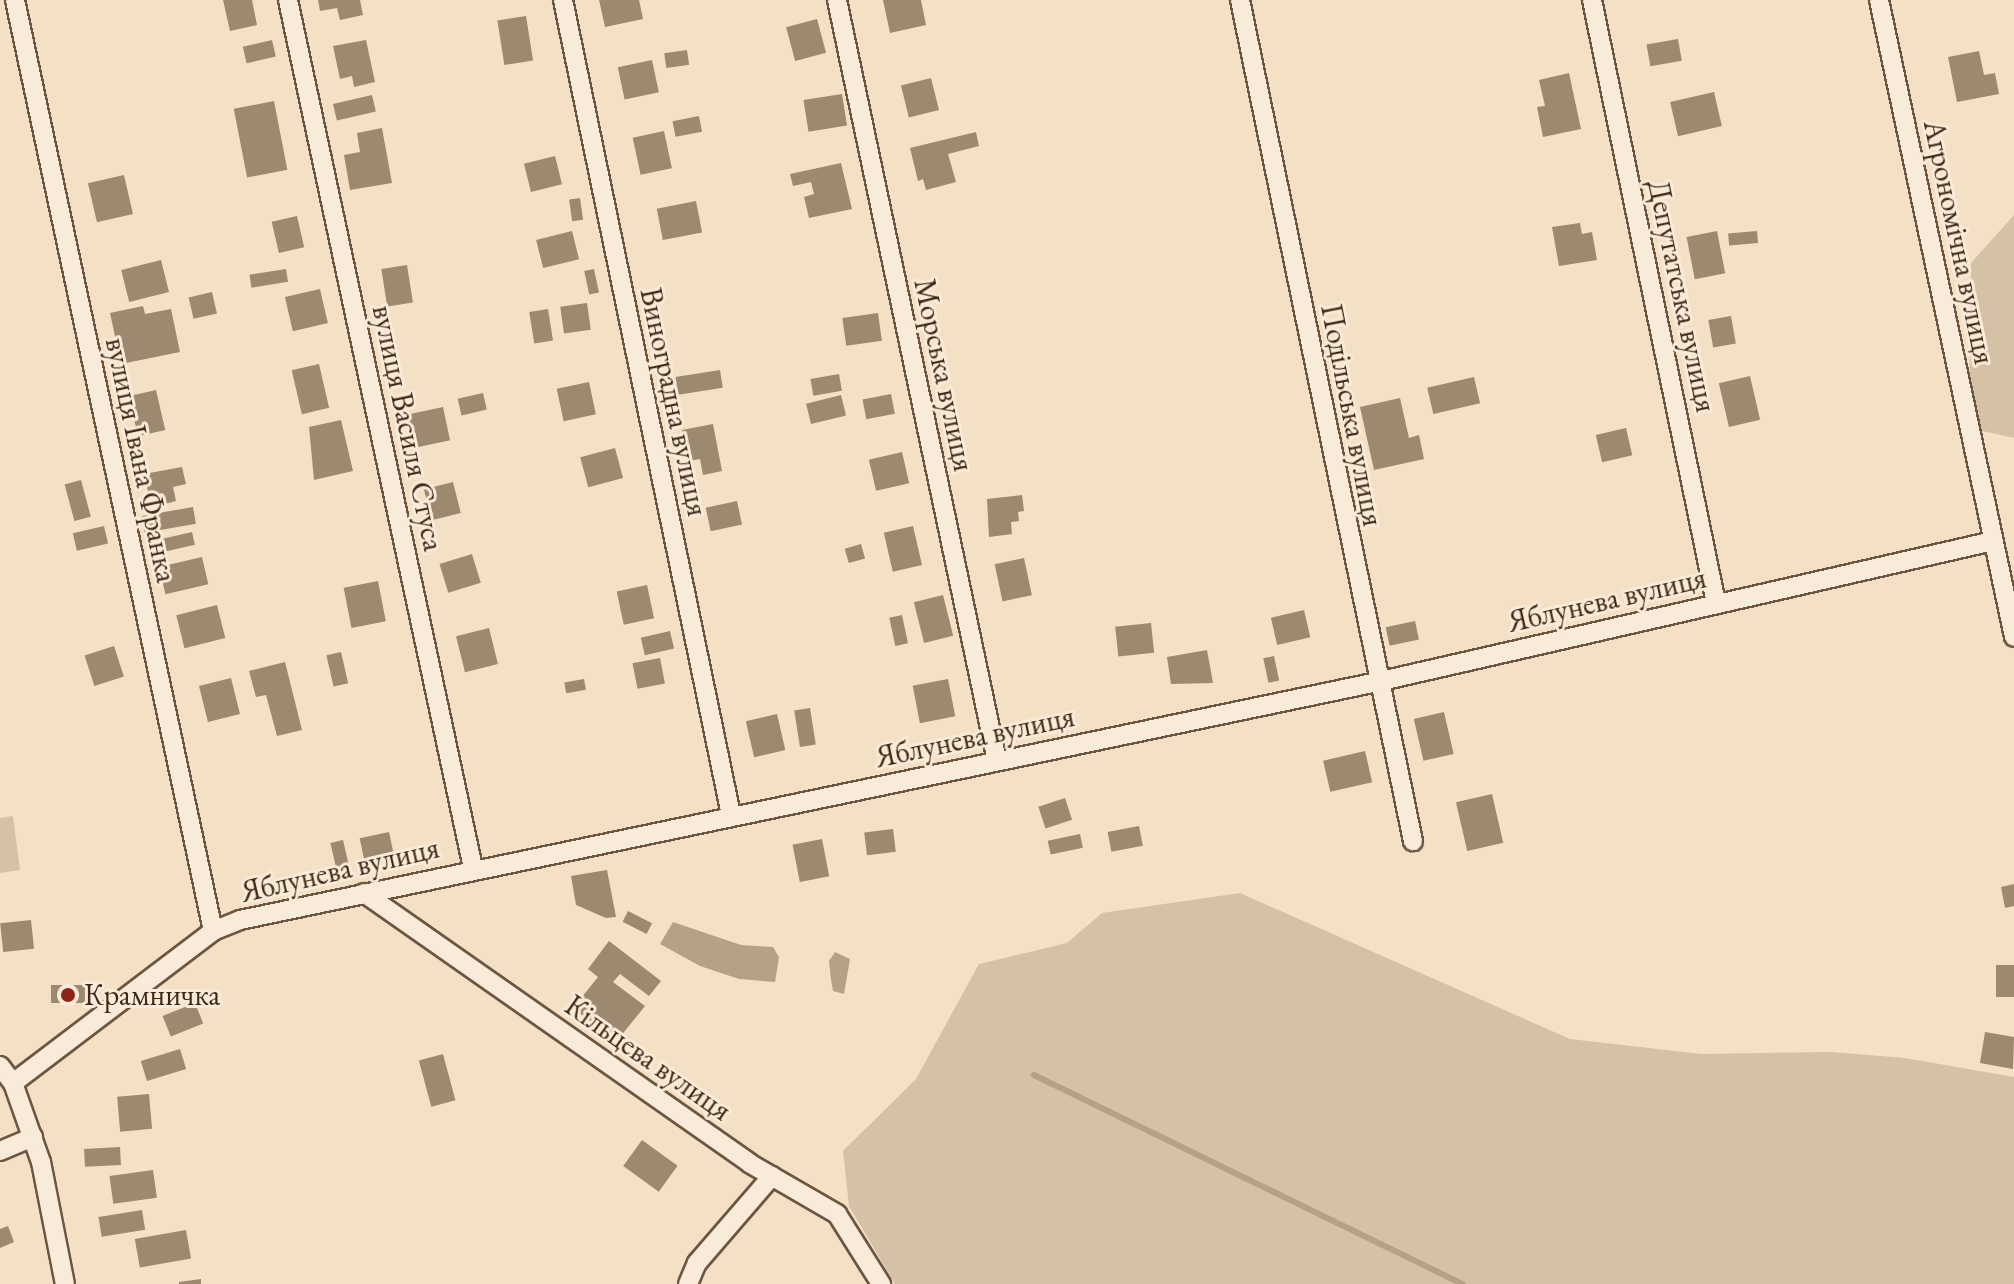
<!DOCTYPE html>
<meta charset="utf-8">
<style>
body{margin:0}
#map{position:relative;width:2014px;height:1284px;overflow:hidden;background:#f4e0c4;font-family:"EB Garamond",serif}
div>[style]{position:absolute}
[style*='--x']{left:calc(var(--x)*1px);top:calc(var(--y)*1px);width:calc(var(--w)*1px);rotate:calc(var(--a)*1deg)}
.green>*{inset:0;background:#d5c1a6}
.water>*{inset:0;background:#b6a188}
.stream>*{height:6px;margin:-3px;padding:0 3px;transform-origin:3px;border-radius:3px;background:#b6a188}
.building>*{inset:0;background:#9d8870;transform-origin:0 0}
.roads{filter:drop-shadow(2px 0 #6c5641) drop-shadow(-2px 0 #6c5641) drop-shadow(0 2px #6c5641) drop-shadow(0 -2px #6c5641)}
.minor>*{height:18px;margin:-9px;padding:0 9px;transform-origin:9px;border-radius:9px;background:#f8ebd9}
.dots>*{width:22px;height:22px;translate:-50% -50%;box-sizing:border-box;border:4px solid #f8ebd9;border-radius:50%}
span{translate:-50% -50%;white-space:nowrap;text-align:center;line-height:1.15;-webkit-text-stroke:6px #f8ebd9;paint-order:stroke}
.street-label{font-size:30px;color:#3e2815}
.poi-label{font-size:30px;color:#3e2815}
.left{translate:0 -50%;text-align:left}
</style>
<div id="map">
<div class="green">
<div style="clip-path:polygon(2014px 215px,2014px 438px,1969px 428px,1971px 263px)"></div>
<div style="clip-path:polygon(13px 816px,20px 870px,0 873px,0 818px)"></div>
<div style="clip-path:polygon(1240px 893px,1570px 1039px,1701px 1054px,1831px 1052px,1905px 1058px,2014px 1077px,2014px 1284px,895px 1284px,849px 1206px,843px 1151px,916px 1079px,979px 964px,1067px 943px,1102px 913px)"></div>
</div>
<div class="water">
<div style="clip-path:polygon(673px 922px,741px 945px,773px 947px,779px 957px,775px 982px,739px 979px,700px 966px,660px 944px)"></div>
<div style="clip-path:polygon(835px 952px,850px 959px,844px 994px,833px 991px,831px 980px,829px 961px)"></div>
</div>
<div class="stream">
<div style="--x:1034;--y:1075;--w:477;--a:26"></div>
</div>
<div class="building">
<div style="clip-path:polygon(223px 0,252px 0,257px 25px,230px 31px)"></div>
<div style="clip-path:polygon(318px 0,360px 0,363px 15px,340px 20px,337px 8px,320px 11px)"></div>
<div style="clip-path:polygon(599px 0,639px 0,643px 19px,605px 27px)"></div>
<div style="clip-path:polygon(883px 0,921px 0,926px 25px,890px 33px)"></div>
<div style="left:526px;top:16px;width:45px;height:29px;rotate:81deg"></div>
<div style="left:817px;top:19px;width:35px;height:32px;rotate:75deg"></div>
<div style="left:1678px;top:39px;width:22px;height:32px;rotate:80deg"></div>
<div style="left:272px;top:40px;width:17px;height:30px;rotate:77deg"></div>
<div style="clip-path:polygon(366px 40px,375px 82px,354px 87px,352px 76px,340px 79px,333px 46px)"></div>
<div style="left:687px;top:50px;width:15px;height:23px;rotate:82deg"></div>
<div style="clip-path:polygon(1979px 51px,1984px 75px,1995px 73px,1999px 94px,1957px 102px,1948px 57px)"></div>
<div style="left:652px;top:60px;width:33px;height:35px;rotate:78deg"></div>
<div style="clip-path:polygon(1569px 73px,1581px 129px,1543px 137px,1537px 107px,1545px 106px,1539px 80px)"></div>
<div style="left:931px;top:78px;width:33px;height:31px;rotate:76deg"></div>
<div style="left:1714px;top:92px;width:35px;height:45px;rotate:77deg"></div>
<div style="left:842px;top:94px;width:32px;height:39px;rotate:81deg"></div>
<div style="left:372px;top:95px;width:17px;height:40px;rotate:77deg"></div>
<div style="left:274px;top:101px;width:70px;height:41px;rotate:79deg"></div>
<div style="left:699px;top:116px;width:16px;height:27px;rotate:79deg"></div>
<div style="clip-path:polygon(382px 128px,392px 183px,350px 190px,344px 155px,360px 152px,357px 133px)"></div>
<div style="left:664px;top:131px;width:38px;height:32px;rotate:78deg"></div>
<div style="clip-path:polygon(976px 132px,979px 146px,948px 154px,956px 182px,926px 190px,923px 179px,918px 181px,910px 148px)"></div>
<div style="left:555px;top:156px;width:29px;height:32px;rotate:76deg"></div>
<div style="clip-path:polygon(841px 163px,852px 209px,809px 218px,804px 197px,814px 194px,811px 182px,793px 186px,790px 174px)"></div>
<div style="left:124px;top:175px;width:40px;height:37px;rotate:77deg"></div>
<div style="left:580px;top:198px;width:22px;height:11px;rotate:82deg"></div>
<div style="left:696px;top:201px;width:32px;height:40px;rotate:79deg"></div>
<div style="left:297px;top:216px;width:32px;height:26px;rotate:77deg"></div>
<div style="clip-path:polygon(1580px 223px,1582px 234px,1592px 232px,1597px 260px,1559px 266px,1552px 227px)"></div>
<div style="left:572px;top:231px;width:29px;height:37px;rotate:76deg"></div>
<div style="left:1717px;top:231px;width:43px;height:31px;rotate:79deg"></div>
<div style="left:1757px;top:231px;width:12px;height:29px;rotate:85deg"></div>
<div style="left:161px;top:260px;width:33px;height:41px;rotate:76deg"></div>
<div style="left:407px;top:265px;width:38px;height:26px;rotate:81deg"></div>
<div style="left:286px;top:269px;width:13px;height:37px;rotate:81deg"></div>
<div style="left:594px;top:269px;width:24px;height:10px;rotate:78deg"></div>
<div style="left:320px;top:289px;width:35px;height:36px;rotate:77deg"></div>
<div style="left:212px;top:292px;width:22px;height:24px;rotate:77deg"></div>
<div style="left:587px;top:303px;width:27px;height:27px;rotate:82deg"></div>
<div style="clip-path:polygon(143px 306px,145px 314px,171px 309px,180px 352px,121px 364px,110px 313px)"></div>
<div style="left:548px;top:309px;width:32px;height:19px;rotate:81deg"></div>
<div style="left:878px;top:313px;width:28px;height:36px;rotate:82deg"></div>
<div style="left:1731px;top:316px;width:28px;height:23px;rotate:80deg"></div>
<div style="left:319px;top:364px;width:45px;height:28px;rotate:77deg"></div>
<div style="left:720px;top:370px;width:18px;height:45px;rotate:81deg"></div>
<div style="left:839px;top:374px;width:17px;height:29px;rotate:80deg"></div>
<div style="left:1750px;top:376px;width:45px;height:32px;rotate:77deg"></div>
<div style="left:1474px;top:377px;width:27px;height:48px;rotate:77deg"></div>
<div style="left:589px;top:382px;width:33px;height:33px;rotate:78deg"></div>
<div style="left:156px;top:390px;width:41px;height:28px;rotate:77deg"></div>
<div style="left:483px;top:393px;width:17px;height:26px;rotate:77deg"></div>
<div style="left:891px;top:394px;width:20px;height:29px;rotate:79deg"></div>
<div style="left:841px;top:395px;width:21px;height:36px;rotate:76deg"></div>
<div style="clip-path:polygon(1400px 398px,1409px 438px,1419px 435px,1424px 459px,1374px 470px,1360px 407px)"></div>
<div style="left:443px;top:407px;width:34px;height:36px;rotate:78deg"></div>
<div style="clip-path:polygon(341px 420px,353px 471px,314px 480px,309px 427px)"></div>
<div style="clip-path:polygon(713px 424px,722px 471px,703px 475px,700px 459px,688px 461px,682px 430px)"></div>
<div style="left:1626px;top:428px;width:28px;height:31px;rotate:77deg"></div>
<div style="left:615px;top:448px;width:31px;height:36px;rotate:75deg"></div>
<div style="left:902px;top:452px;width:32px;height:34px;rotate:77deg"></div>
<div style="clip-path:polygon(182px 467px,186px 484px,173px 487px,176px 501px,165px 504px,163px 493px,149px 496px,144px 474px)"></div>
<div style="left:81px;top:480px;width:38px;height:17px;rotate:75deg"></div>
<div style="left:453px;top:482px;width:32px;height:30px;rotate:76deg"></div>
<div style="clip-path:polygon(1022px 495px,1024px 511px,1018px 512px,1019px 521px,1011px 522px,1012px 534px,989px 537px,987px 499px)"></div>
<div style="left:737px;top:501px;width:24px;height:32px;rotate:78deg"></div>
<div style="left:193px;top:507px;width:17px;height:52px;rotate:80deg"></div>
<div style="left:104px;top:526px;width:18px;height:32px;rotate:77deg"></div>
<div style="left:913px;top:526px;width:40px;height:30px;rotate:77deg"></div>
<div style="left:192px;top:532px;width:13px;height:46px;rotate:77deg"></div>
<div style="left:861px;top:544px;width:15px;height:17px;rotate:74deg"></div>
<div style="left:472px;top:554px;width:30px;height:34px;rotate:73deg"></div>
<div style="left:202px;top:557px;width:28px;height:44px;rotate:77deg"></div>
<div style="left:1024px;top:558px;width:38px;height:30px;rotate:78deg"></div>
<div style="left:378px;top:581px;width:41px;height:35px;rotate:79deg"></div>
<div style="left:647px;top:585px;width:34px;height:31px;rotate:78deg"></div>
<div style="left:943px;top:595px;width:42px;height:30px;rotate:76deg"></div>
<div style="left:217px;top:605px;width:34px;height:42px;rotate:76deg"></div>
<div style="left:1304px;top:610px;width:28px;height:34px;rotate:77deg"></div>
<div style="left:902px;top:615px;width:29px;height:13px;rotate:78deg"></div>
<div style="left:1415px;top:621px;width:19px;height:30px;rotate:78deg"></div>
<div style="left:1151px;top:623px;width:30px;height:36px;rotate:84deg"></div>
<div style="left:489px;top:628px;width:37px;height:34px;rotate:76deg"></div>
<div style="left:670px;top:631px;width:18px;height:30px;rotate:77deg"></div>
<div style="left:114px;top:646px;width:32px;height:31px;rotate:72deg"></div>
<div style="clip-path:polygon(1207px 650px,1213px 683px,1171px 684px,1167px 657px)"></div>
<div style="left:341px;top:652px;width:32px;height:15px;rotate:77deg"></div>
<div style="left:1274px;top:656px;width:25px;height:11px;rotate:78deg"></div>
<div style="left:660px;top:658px;width:26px;height:28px;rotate:79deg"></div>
<div style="clip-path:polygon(285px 662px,302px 730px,277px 736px,266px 695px,256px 697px,249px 671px)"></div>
<div style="left:231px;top:678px;width:37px;height:33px;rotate:76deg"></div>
<div style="left:584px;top:679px;width:11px;height:20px;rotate:80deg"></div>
<div style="left:948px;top:679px;width:38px;height:36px;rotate:79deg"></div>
<div style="left:810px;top:708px;width:37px;height:16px;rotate:81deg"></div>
<div style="left:1444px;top:712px;width:43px;height:31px;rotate:77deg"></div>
<div style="left:777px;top:714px;width:37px;height:32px;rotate:77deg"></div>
<div style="left:1365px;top:751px;width:32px;height:43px;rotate:77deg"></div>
<div style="left:1492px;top:794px;width:50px;height:37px;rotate:77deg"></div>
<div style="left:1065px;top:798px;width:23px;height:28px;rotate:72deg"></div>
<div style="left:1139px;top:826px;width:20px;height:32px;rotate:79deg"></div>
<div style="left:893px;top:829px;width:23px;height:29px;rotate:83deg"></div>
<div style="left:389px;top:832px;width:24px;height:30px;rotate:78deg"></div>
<div style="left:1080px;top:834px;width:14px;height:33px;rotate:78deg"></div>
<div style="left:822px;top:839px;width:38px;height:30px;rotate:79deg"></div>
<div style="left:343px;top:840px;width:32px;height:13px;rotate:77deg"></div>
<div style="clip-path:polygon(607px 870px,616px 917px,606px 918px,576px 905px,571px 876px)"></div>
<div style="clip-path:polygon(2014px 884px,2014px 906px,2005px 908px,2001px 887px)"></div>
<div style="left:628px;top:911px;width:27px;height:12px;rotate:27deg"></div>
<div style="left:31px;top:920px;width:29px;height:31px;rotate:84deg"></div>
<div style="clip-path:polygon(609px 941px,661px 981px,649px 996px,620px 974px,613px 982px,645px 1006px,616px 1042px,573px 1008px,598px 977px,588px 969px)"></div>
<div style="left:2014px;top:965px;width:32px;height:18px;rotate:90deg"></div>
<div style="left:85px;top:985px;width:18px;height:34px;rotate:90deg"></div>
<div style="left:195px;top:1003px;width:22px;height:35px;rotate:68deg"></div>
<div style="clip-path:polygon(1985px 1032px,2014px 1037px,2013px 1069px,1980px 1063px)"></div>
<div style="left:180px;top:1049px;width:21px;height:41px;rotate:73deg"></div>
<div style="left:443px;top:1054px;width:48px;height:25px;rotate:75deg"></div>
<div style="left:149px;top:1094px;width:35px;height:32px;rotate:85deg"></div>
<div style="left:642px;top:1140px;width:44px;height:32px;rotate:36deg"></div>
<div style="left:120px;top:1147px;width:18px;height:36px;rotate:87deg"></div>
<div style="left:153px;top:1170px;width:28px;height:44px;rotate:82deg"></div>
<div style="left:142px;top:1210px;width:20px;height:44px;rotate:81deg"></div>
<div style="clip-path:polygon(8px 1226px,14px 1242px,0 1248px,0 1229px)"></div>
<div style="left:186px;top:1230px;width:29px;height:52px;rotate:80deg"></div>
<div style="clip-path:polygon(201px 1279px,201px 1284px,179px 1284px,179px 1282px)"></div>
</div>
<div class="roads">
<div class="minor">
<div style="--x:15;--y:0;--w:952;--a:77.99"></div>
<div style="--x:288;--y:0;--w:887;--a:77.97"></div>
<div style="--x:563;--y:0;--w:832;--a:78.35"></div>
<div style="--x:837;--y:0;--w:778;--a:78.13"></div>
<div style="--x:1240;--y:0;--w:859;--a:78.38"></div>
<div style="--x:1592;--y:0;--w:616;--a:78.38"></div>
<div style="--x:1879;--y:0;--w:651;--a:78.03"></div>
<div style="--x:364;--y:893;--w:470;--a:35"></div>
<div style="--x:749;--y:1163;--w:102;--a:30.1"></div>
<div style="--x:837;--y:1214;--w:83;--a:57.8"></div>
<div style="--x:0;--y:1066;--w:21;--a:53"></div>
<div style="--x:13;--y:1083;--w:84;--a:70.5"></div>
<div style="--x:41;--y:1162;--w:124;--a:78.9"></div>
<div style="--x:13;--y:1083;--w:251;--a:-37.2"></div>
<div style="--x:213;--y:931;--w:29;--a:-22"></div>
<div style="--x:240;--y:920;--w:1162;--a:-11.82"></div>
<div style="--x:1377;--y:682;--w:632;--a:-12.89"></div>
<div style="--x:0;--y:1151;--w:36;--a:-23"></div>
<div style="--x:688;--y:1284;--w:23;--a:-67"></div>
<div style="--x:697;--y:1263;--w:115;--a:-49.2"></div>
</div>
</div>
<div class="dots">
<div style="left:68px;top:995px;background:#8f2418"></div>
</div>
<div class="street-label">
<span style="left:1959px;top:242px;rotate:78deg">Агрономічна вулиця</span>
<span style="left:1682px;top:296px;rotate:78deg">Депутатська вулиця</span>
<span style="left:944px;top:375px;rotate:78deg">Морська вулиця</span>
<span style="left:674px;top:402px;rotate:78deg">Виноградна вулиця</span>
<span style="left:1352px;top:415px;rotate:79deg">Подільська вулиця</span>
<span style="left:408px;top:428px;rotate:78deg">вулиця Василя Стуса</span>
<span style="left:141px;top:460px;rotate:78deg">вулиця Івана Франка</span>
<span style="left:1607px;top:600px;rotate:-13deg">Яблунева вулиця</span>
<span style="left:975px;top:737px;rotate:-12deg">Яблунева вулиця</span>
<span style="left:340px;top:870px;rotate:-13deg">Яблунева вулиця</span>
<span style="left:648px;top:1058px;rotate:35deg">Кільцева вулиця</span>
</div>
<div class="poi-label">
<span class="left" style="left:84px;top:995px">Крамничка</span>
</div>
</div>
